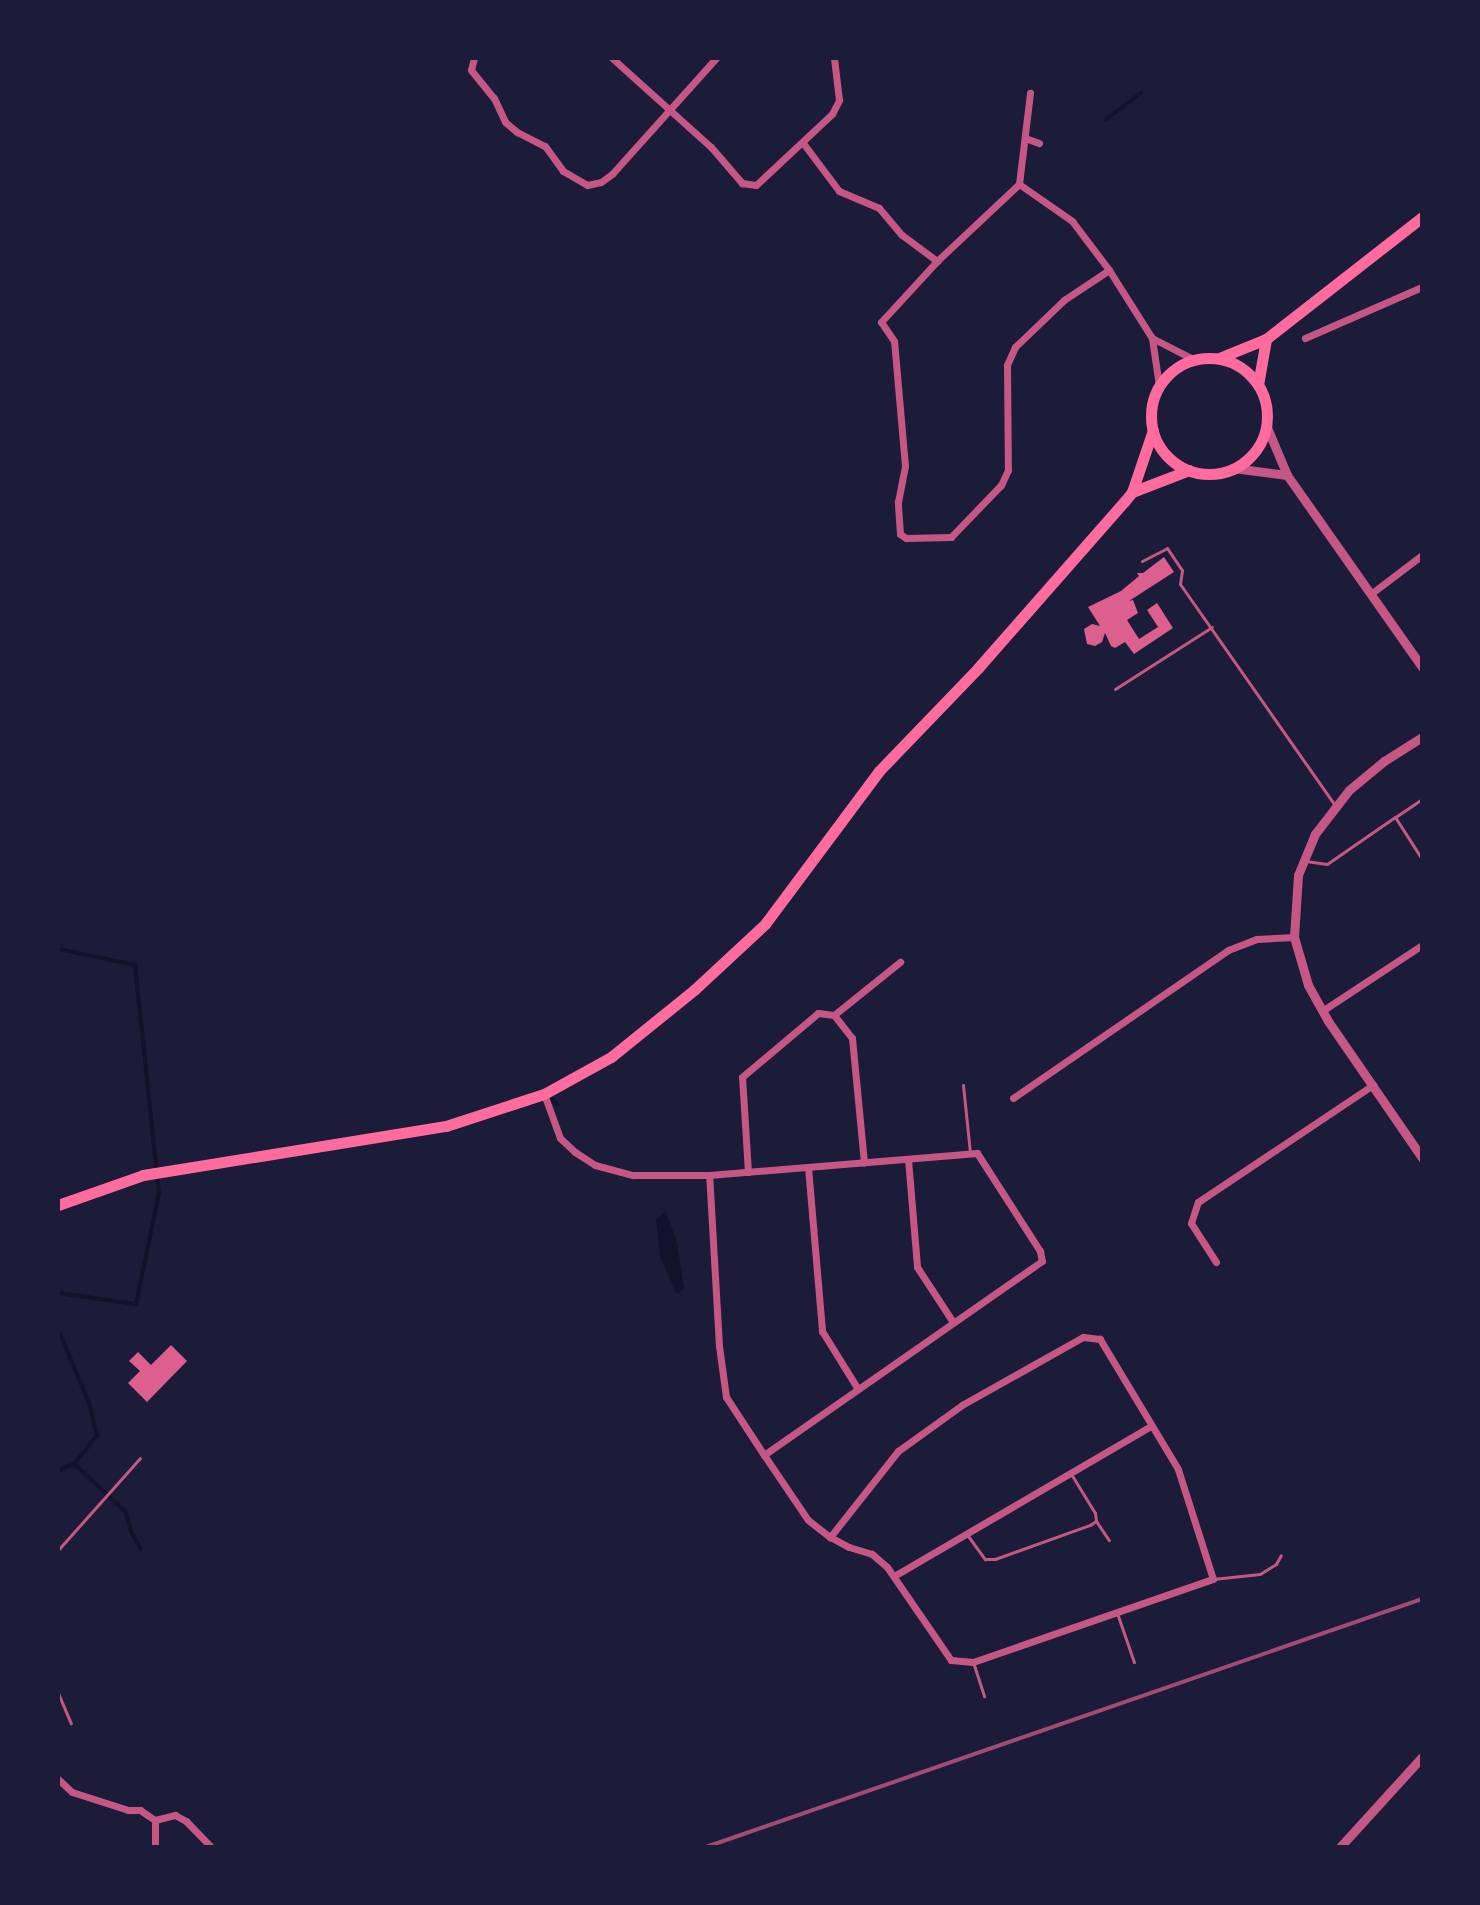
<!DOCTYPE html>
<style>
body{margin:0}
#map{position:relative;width:1480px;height:1905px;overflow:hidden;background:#1b1b3a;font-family:"Roboto Condensed",sans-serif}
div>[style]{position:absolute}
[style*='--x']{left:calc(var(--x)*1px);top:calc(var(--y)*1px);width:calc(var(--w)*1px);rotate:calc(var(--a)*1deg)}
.water>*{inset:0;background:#12122b}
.stream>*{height:4px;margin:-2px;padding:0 2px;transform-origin:2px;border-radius:2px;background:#12122b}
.building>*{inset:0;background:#dd5f8e}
.service>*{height:3px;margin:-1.5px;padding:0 1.5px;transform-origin:1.5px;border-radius:1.5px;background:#c65784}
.minor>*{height:7px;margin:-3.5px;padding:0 3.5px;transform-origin:3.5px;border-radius:3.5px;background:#c65784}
.tertiary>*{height:9px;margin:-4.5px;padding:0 4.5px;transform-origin:4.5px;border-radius:4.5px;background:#c65784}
.primary>*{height:11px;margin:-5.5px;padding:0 5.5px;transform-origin:5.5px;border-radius:5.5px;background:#ff6b9d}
.primary>.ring{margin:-5.5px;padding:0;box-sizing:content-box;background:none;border:11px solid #ff6b9d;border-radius:50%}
.rail>*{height:4px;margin:-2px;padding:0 2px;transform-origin:2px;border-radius:2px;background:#a44b75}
span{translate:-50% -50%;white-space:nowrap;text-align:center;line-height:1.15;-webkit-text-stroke:7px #1b1b3a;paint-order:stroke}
.frame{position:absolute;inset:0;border:60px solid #1b1b3a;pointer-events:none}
</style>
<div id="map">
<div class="water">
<div style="clip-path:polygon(666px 1211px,677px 1243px,684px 1289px,676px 1294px,660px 1255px,656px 1219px)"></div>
</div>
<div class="stream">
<div style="--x:1105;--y:120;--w:45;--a:-36.9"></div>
<div style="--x:58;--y:949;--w:79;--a:11.7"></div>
<div style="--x:135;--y:965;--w:229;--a:84"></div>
<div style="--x:159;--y:1193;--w:113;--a:101.7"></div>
<div style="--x:136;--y:1304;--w:79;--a:-172"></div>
<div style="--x:550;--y:1097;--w:10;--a:45"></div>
<div style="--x:58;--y:1329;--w:80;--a:67.3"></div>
<div style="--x:89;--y:1403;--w:33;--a:76"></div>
<div style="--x:97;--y:1435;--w:37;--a:128"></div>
<div style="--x:74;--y:1464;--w:17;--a:159"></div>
<div style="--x:74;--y:1464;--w:71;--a:42.7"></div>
<div style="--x:126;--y:1512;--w:21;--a:76"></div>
<div style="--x:131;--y:1532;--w:20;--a:60"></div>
</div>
<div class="building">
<div style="clip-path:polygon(1164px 557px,1174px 572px,1129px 601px,1133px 600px,1138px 613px,1127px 620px,1139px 639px,1158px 627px,1147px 610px,1157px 603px,1173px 628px,1134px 654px,1125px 642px,1115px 648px,1111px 646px,1105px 633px,1102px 642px,1095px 646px,1087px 644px,1084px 629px,1092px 624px,1100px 626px,1088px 607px,1121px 591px,1139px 576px,1137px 573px,1143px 573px)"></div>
<div style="clip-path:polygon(171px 1345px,187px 1361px,147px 1402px,128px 1383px,140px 1371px,129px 1361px,138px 1352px,151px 1365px)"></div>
</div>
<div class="service">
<div style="--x:1142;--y:561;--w:28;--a:-27"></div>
<div style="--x:1167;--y:548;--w:27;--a:56"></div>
<div style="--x:1182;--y:570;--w:14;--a:98"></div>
<div style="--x:1180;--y:584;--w:270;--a:55"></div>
<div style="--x:1115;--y:689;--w:115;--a:-32.6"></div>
<div style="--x:1422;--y:799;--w:32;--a:146"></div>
<div style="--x:1395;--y:817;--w:50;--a:57.3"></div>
<div style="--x:1306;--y:861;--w:21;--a:8"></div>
<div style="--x:1327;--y:864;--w:83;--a:-34.7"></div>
<div style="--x:963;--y:1085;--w:68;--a:84.1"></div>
<div style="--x:1096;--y:1521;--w:23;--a:56"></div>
<div style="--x:968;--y:1536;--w:29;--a:54"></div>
<div style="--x:985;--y:1559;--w:10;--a:0"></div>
<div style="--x:995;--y:1559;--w:101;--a:-19.7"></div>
<div style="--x:1090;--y:1525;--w:7;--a:-34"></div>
<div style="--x:1096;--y:1521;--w:8;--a:-97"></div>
<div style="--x:1095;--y:1513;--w:46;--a:-121.6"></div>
<div style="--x:58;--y:1550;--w:123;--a:-48.3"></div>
<div style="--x:1213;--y:1579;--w:47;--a:-6.1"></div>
<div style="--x:1260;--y:1574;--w:19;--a:-32"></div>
<div style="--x:1276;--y:1564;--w:10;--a:-61"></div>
<div style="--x:1117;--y:1613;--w:52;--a:70.9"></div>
<div style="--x:973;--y:1662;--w:36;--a:72"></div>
<div style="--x:58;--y:1693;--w:33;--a:67"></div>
</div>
<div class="minor">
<div style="--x:474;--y:58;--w:12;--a:104"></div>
<div style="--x:471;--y:70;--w:36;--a:51"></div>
<div style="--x:494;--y:98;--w:26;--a:65"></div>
<div style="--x:505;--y:122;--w:16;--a:40"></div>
<div style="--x:517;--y:132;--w:31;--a:27"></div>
<div style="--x:545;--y:146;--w:31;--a:54"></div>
<div style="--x:563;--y:171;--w:28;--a:30"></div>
<div style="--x:587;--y:185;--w:14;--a:-12"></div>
<div style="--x:601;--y:182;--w:14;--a:-36"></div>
<div style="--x:612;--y:174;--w:156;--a:-48.1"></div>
<div style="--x:612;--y:58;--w:133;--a:42"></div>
<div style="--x:711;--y:147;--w:48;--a:49.3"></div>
<div style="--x:742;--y:183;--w:14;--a:8"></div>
<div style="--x:756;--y:185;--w:104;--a:-43.1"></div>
<div style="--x:832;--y:114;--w:16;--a:-63"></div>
<div style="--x:839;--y:100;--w:42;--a:-96.8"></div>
<div style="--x:1025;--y:138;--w:15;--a:20"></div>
<div style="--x:803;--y:143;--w:60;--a:53.1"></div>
<div style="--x:839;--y:191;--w:43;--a:23"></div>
<div style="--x:879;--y:208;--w:35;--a:50"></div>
<div style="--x:902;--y:235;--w:44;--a:36.6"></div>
<div style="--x:1019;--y:184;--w:92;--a:-83.1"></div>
<div style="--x:1109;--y:270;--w:54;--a:146.3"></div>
<div style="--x:1064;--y:300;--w:68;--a:136.2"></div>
<div style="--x:1015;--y:347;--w:20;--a:114"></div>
<div style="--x:1007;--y:365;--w:105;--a:89.5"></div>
<div style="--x:1008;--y:470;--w:17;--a:115"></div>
<div style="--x:1001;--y:485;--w:72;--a:133.9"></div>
<div style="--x:951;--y:537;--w:45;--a:178.7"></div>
<div style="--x:906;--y:538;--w:7;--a:-146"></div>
<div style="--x:900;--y:534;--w:32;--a:-94"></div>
<div style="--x:898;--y:502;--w:37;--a:-79"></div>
<div style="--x:905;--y:466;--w:125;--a:-95"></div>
<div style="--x:894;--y:341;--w:23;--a:-124"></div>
<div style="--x:881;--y:322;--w:83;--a:-47.4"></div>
<div style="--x:937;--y:261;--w:112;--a:-43.2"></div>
<div style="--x:1019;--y:184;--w:65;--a:34.9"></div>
<div style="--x:1072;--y:221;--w:61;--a:52.9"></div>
<div style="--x:1109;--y:270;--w:80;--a:57.7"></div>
<div style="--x:1152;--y:338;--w:49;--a:81.7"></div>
<div style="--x:1152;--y:338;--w:48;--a:27.1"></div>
<div style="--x:1305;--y:338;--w:128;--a:-23.6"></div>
<div style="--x:1372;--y:593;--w:63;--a:-37.2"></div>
<div style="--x:1322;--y:1011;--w:120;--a:-33.4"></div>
<div style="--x:834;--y:1015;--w:85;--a:-38.8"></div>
<div style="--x:544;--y:1094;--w:47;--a:70"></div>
<div style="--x:560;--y:1138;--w:21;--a:43"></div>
<div style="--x:575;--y:1152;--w:24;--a:33"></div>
<div style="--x:595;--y:1165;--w:39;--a:15"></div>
<div style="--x:633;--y:1175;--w:76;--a:0"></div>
<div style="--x:709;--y:1175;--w:269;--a:-4.7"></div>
<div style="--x:977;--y:1153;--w:117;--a:57.3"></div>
<div style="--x:1040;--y:1251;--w:10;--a:79"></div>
<div style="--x:1042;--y:1261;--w:339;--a:145.1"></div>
<div style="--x:764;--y:1455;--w:69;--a:-123.2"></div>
<div style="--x:726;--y:1397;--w:51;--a:-97.8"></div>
<div style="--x:719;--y:1346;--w:171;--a:-93.3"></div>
<div style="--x:1013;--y:1098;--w:261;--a:-34.5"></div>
<div style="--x:1228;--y:950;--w:31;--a:-21"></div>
<div style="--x:1257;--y:939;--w:37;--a:-3"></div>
<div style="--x:908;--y:1159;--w:108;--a:85.2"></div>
<div style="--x:917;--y:1267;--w:66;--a:56.8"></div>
<div style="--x:808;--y:1167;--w:165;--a:85.1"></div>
<div style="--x:822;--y:1331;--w:68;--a:58.2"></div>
<div style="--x:748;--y:1172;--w:95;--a:-93.6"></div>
<div style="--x:742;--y:1077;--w:99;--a:-40.1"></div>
<div style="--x:818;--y:1013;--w:16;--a:7"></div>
<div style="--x:834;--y:1015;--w:29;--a:52"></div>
<div style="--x:852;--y:1038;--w:125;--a:84.5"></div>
<div style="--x:1216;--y:1262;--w:46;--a:-122.7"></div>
<div style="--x:1191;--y:1223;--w:22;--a:-72"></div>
<div style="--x:1198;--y:1202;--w:211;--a:-33.8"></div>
<div style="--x:764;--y:1455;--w:78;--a:55.9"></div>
<div style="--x:808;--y:1520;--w:28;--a:38"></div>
<div style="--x:830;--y:1537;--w:21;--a:28"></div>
<div style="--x:849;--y:1547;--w:24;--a:17"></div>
<div style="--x:872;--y:1554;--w:20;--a:41"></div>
<div style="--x:887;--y:1567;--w:113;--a:55.5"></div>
<div style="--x:951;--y:1660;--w:22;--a:5"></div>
<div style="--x:973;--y:1662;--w:254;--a:-19.1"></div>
<div style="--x:1213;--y:1579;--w:115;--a:-107.7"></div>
<div style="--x:1178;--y:1469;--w:152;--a:-121"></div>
<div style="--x:1100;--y:1339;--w:17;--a:-173"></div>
<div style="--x:1083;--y:1337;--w:139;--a:150.7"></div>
<div style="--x:962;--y:1405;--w:79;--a:144.3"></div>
<div style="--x:898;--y:1451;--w:110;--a:128.3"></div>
<div style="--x:894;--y:1576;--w:298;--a:-30.3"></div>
<div style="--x:58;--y:1779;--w:19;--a:43"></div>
<div style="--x:72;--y:1792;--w:59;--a:17.8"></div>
<div style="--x:128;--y:1810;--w:12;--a:0"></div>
<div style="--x:140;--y:1810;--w:18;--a:34"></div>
<div style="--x:155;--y:1820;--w:21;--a:-14"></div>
<div style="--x:175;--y:1815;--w:13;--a:29"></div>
<div style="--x:186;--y:1821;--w:36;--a:46"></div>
<div style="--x:155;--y:1820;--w:27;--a:90"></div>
</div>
<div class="tertiary">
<div style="--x:1266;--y:425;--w:54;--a:67.2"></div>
<div style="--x:1287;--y:475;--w:235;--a:54.9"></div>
<div style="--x:1233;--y:468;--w:54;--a:7.4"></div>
<div style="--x:1422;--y:737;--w:45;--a:147.7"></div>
<div style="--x:1384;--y:761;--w:45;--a:140.4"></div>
<div style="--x:1349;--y:790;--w:56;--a:127.7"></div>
<div style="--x:1315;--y:834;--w:44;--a:112.5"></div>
<div style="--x:1298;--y:875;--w:62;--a:93.7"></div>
<div style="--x:1294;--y:937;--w:50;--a:73.7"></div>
<div style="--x:1308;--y:985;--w:41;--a:60.9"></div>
<div style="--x:1328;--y:1021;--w:166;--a:55.5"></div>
<div style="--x:1340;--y:1847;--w:122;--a:-47.7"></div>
</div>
<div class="primary">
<div style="--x:1219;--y:358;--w:51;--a:-22"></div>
<div style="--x:1266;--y:339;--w:198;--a:-38"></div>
<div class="ring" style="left:1151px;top:358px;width:105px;height:105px"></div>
<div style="--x:1258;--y:385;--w:47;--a:-80.1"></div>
<div style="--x:1132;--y:492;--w:61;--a:-21.1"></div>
<div style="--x:58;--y:1205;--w:90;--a:-19.4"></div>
<div style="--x:143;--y:1175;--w:307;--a:-9.2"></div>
<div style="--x:446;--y:1126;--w:103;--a:-18.1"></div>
<div style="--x:544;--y:1094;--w:77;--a:-28.9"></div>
<div style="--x:611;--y:1057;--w:107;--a:-38.9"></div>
<div style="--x:694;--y:990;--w:97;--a:-42.9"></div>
<div style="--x:765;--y:924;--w:191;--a:-53.3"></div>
<div style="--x:879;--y:771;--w:143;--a:-46.1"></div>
<div style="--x:978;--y:668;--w:221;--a:-48.7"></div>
<div style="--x:1124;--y:502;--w:13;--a:-51"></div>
<div style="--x:1132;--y:492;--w:65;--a:-71.3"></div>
</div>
<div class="rail">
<div style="--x:706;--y:1847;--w:758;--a:-19.1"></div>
</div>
<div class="frame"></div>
</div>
